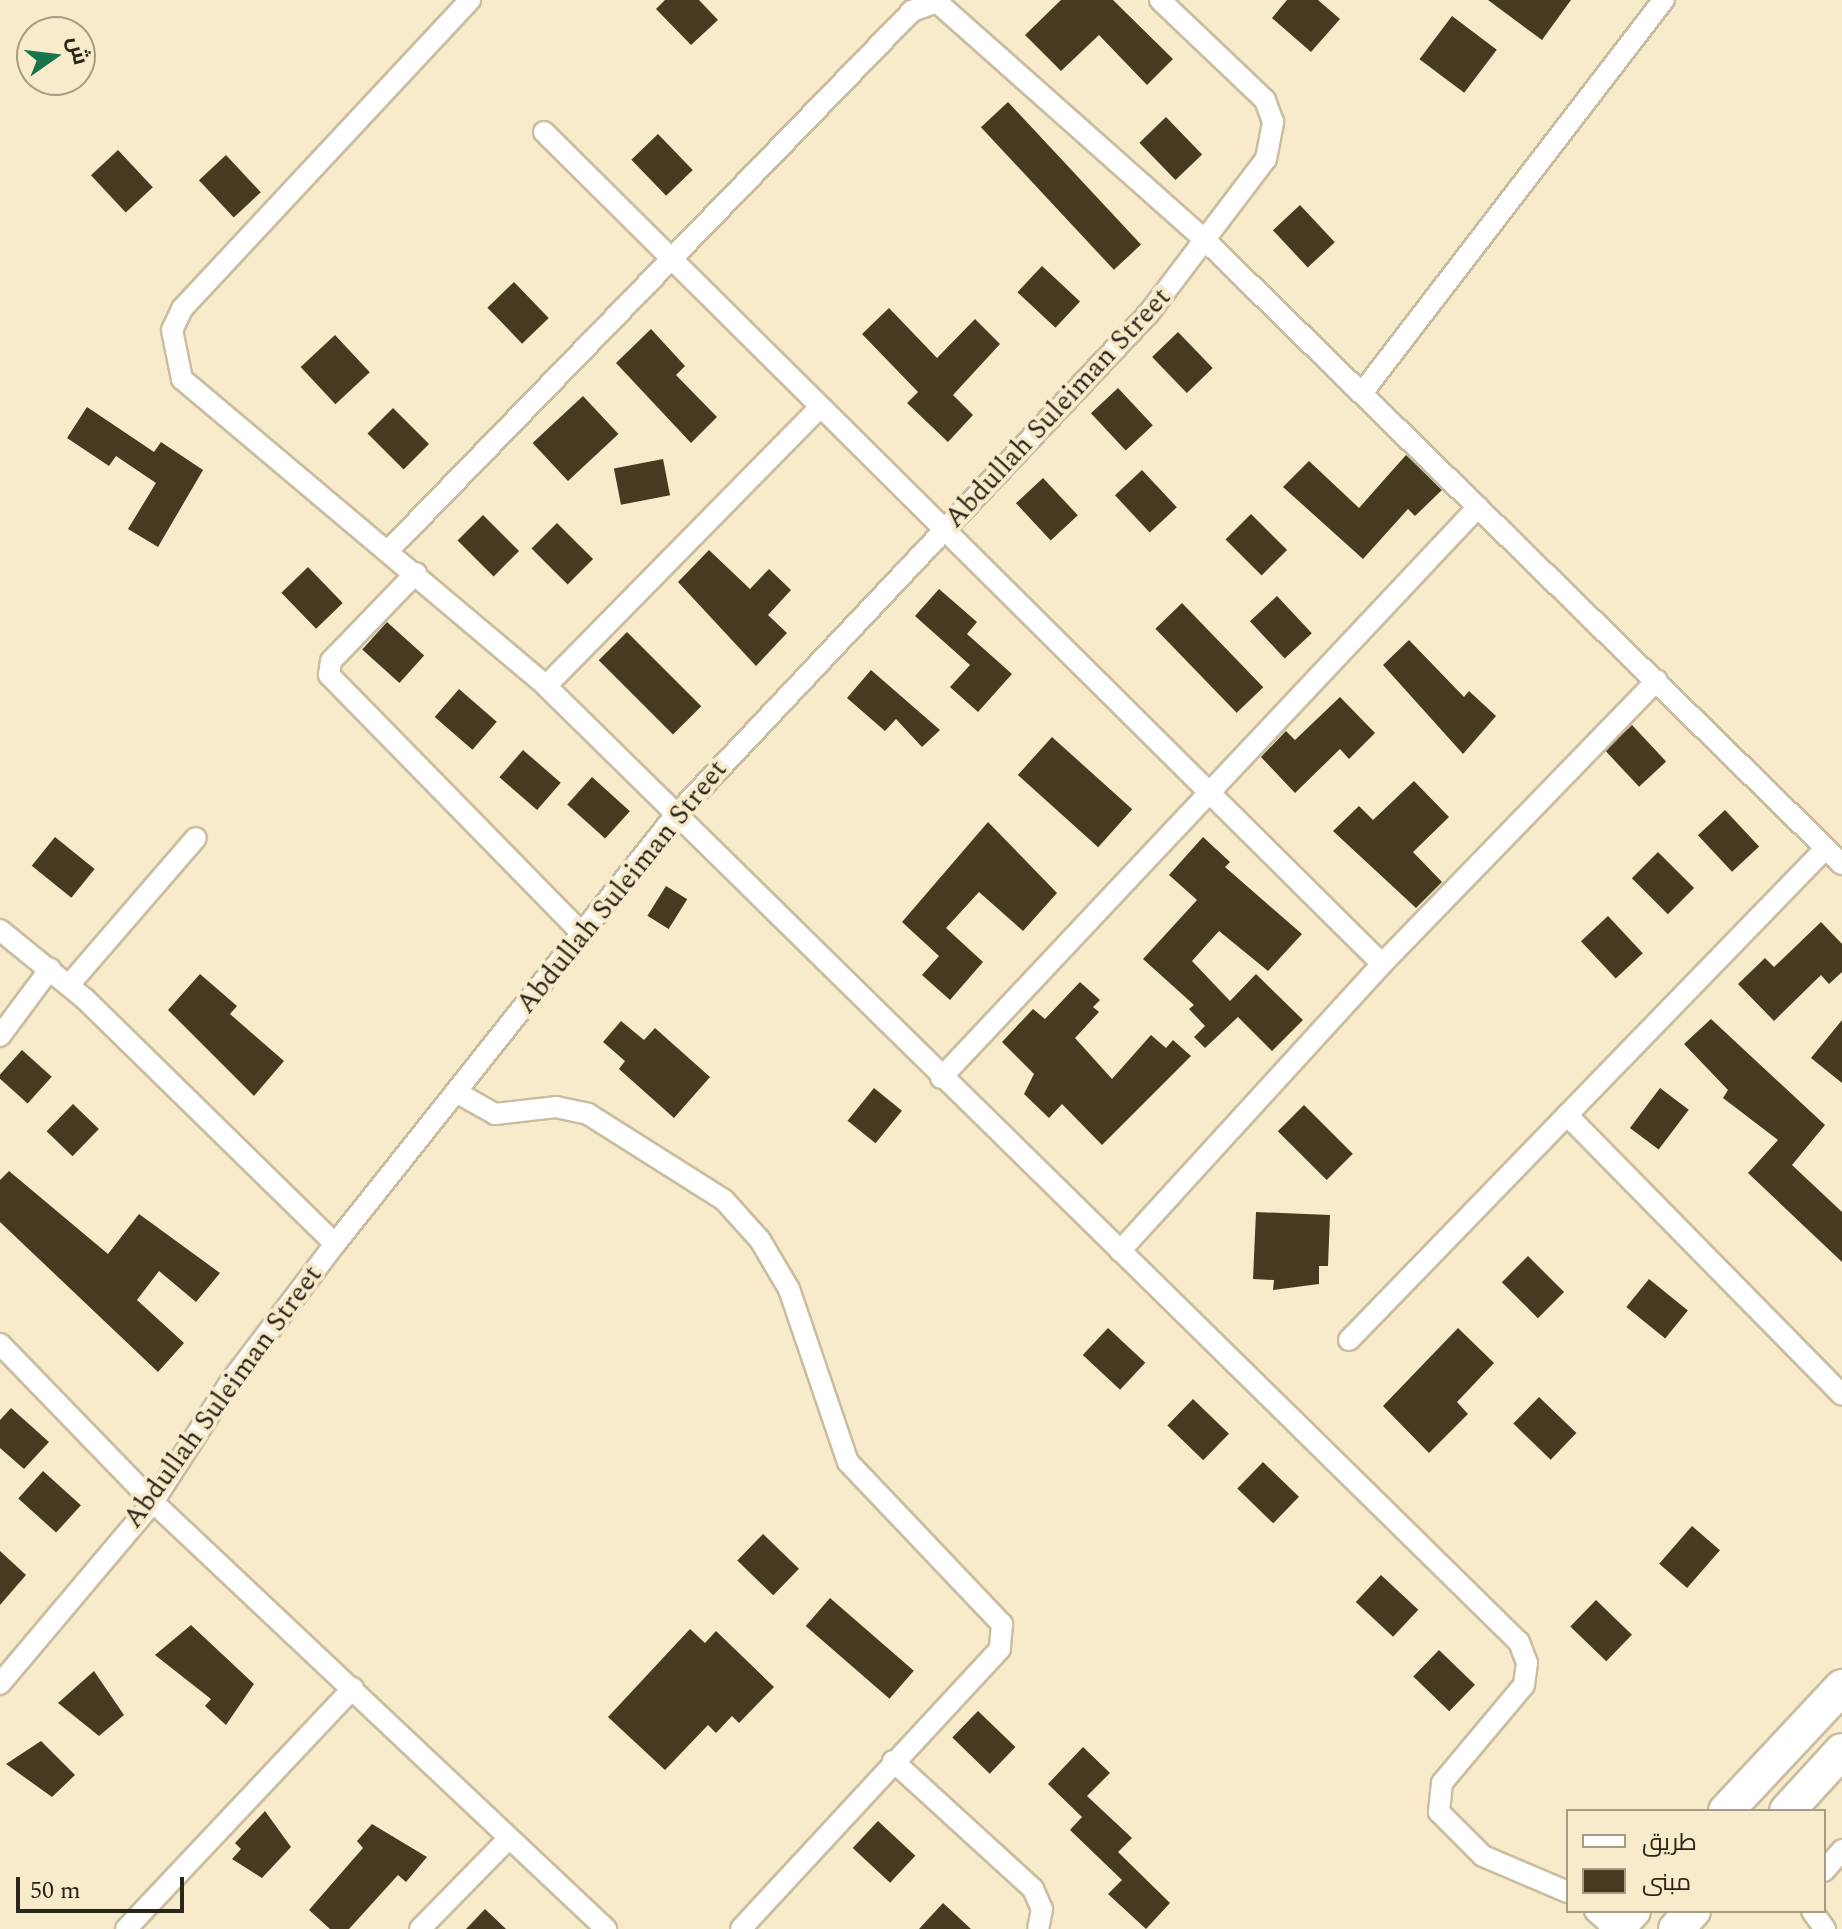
<!DOCTYPE html>
<meta charset="utf-8">
<style>
body{margin:0}
#map{position:relative;width:1842px;height:1929px;overflow:hidden;background:#f8ebcc;font-family:Spectral,Cairo,serif}
div>[style]{position:absolute}
[style*='--x']{left:calc(var(--x)*1px);top:calc(var(--y)*1px);width:calc(var(--w)*1px);rotate:calc(var(--a)*1deg)}
.building>*{inset:0;background:#463b21;transform-origin:0 0}
.roads{filter:drop-shadow(2px 0 #cabd9f) drop-shadow(-2px 0 #cabd9f) drop-shadow(0 2px #cabd9f) drop-shadow(0 -2px #cabd9f)}
.minor>*{height:20px;margin:-10px;padding:0 10px;transform-origin:10px;border-radius:10px;background:#fff}
.trunk>*{height:34px;margin:-17px;padding:0 17px;transform-origin:17px;border-radius:17px;background:#fff}
span{translate:-50% -50%;white-space:nowrap;text-align:center;line-height:1.15;-webkit-text-stroke:8px #f8ebcc;paint-order:stroke}
.street-label{font-size:28px;color:#2a2519}
.legend{position:absolute;left:1566px;top:1809px;width:260px;height:104px;box-sizing:border-box;background:#f8ebcc;border:2px solid #a69c84;margin:0;padding:10px 14px;list-style:none;font-size:24px;color:#2a2519}
.legend li{display:flex;align-items:center;gap:16px;height:40px}
.legend b{width:40px;border:2px solid #a69c84}
.north{position:absolute;left:16px;top:16px;width:80px;height:80px;box-sizing:border-box;background:#f8ebcc;border:2px solid #a69c84;border-radius:50%;rotate:76deg;font-size:22px;font-weight:700;line-height:32px;text-align:center;color:#2a2519}
.north::after{content:'';display:block;margin:auto;width:28px;height:36px;background:#18754a;clip-path:polygon(50% 0,100% 100%,50% 72%,0 100%)}
.scale{position:absolute;left:16px;top:1877px;width:168px;height:36px;box-sizing:border-box;border:4px solid #2a2519;border-top:0;padding-left:10px;font-size:24px;line-height:28px;white-space:nowrap;color:#2a2519;-webkit-text-stroke:6px #f8ebcc;paint-order:stroke}
</style>
<div id="map">
<div class="building">
<div style="clip-path:polygon(665px 0,699px 0,718px 20px,691px 45px,656px 9px)"></div>
<div style="clip-path:polygon(1061px 0,1113px 0,1173px 59px,1147px 85px,1099px 35px,1061px 71px,1025px 35px)"></div>
<div style="clip-path:polygon(1287px 0,1318px 0,1340px 19px,1311px 52px,1272px 18px)"></div>
<div style="clip-path:polygon(1488px 0,1571px 0,1542px 40px)"></div>
<div style="left:1452px;top:16px;width:56px;height:54px;rotate:37deg"></div>
<div style="left:1008px;top:102px;width:195px;height:37px;rotate:47deg"></div>
<div style="left:1166px;top:117px;width:52px;height:37px;rotate:46deg"></div>
<div style="left:658px;top:134px;width:50px;height:37px;rotate:46deg"></div>
<div style="left:118px;top:150px;width:51px;height:37px;rotate:47deg"></div>
<div style="left:226px;top:155px;width:51px;height:37px;rotate:47deg"></div>
<div style="left:1300px;top:205px;width:51px;height:37px;rotate:47deg"></div>
<div style="left:1042px;top:266px;width:52px;height:36px;rotate:43deg"></div>
<div style="left:514px;top:282px;width:50px;height:37px;rotate:46deg"></div>
<div style="clip-path:polygon(889px 308px,937px 358px,975px 319px,1000px 344px,953px 395px,973px 415px,948px 442px,907px 403px,918px 392px,862px 334px)"></div>
<div style="clip-path:polygon(651px 329px,685px 366px,676px 375px,717px 417px,691px 443px,616px 363px)"></div>
<div style="left:1178px;top:332px;width:50px;height:36px;rotate:46deg"></div>
<div style="left:335px;top:335px;width:51px;height:47px;rotate:47deg"></div>
<div style="left:1118px;top:388px;width:51px;height:37px;rotate:47deg"></div>
<div style="left:583px;top:396px;width:52px;height:69px;rotate:47deg"></div>
<div style="clip-path:polygon(87px 407px,154px 452px,161px 442px,203px 470px,158px 547px,128px 529px,156px 483px,116px 456px,109px 466px,67px 438px)"></div>
<div style="left:393px;top:408px;width:51px;height:36px;rotate:45deg"></div>
<div style="clip-path:polygon(1406px 455px,1442px 490px,1415px 516px,1408px 509px,1363px 559px,1283px 487px,1309px 461px,1359px 508px)"></div>
<div style="left:663px;top:459px;width:37px;height:50px;rotate:79deg"></div>
<div style="left:1142px;top:470px;width:51px;height:37px;rotate:47deg"></div>
<div style="left:1043px;top:478px;width:51px;height:37px;rotate:47deg"></div>
<div style="left:1251px;top:514px;width:51px;height:36px;rotate:45deg"></div>
<div style="left:483px;top:515px;width:51px;height:36px;rotate:45deg"></div>
<div style="left:557px;top:523px;width:51px;height:36px;rotate:45deg"></div>
<div style="clip-path:polygon(709px 550px,750px 589px,769px 569px,791px 590px,768px 615px,787px 633px,756px 666px,678px 582px)"></div>
<div style="left:308px;top:567px;width:50px;height:37px;rotate:46deg"></div>
<div style="clip-path:polygon(939px 589px,977px 622px,967px 634px,1012px 674px,978px 712px,950px 687px,970px 665px,915px 616px)"></div>
<div style="left:1277px;top:596px;width:51px;height:37px;rotate:47deg"></div>
<div style="left:1182px;top:603px;width:117px;height:37px;rotate:46deg"></div>
<div style="left:387px;top:622px;width:50px;height:37px;rotate:42deg"></div>
<div style="left:627px;top:632px;width:105px;height:40px;rotate:45deg"></div>
<div style="clip-path:polygon(1409px 640px,1464px 697px,1469px 691px,1496px 716px,1463px 754px,1383px 665px)"></div>
<div style="clip-path:polygon(871px 670px,940px 730px,922px 747px,896px 719px,885px 731px,847px 698px)"></div>
<div style="left:459px;top:689px;width:50px;height:37px;rotate:41deg"></div>
<div style="clip-path:polygon(1340px 697px,1375px 733px,1349px 759px,1340px 749px,1295px 793px,1261px 757px,1286px 731px,1295px 740px)"></div>
<div style="left:1632px;top:725px;width:50px;height:37px;rotate:47deg"></div>
<div style="left:1052px;top:737px;width:108px;height:51px;rotate:42deg"></div>
<div style="left:523px;top:750px;width:50px;height:36px;rotate:41deg"></div>
<div style="left:592px;top:777px;width:51px;height:37px;rotate:42deg"></div>
<div style="clip-path:polygon(1414px 781px,1449px 817px,1413px 852px,1442px 882px,1416px 908px,1333px 831px,1359px 806px,1373px 820px)"></div>
<div style="left:1725px;top:810px;width:50px;height:37px;rotate:47deg"></div>
<div style="clip-path:polygon(988px 822px,1057px 893px,1023px 931px,979px 892px,946px 928px,983px 962px,950px 1000px,922px 975px,939px 956px,902px 922px)"></div>
<div style="left:55px;top:837px;width:51px;height:37px;rotate:39deg"></div>
<div style="clip-path:polygon(1203px 837px,1230px 862px,1225px 867px,1302px 934px,1268px 971px,1219px 931px,1192px 961px,1230px 1001px,1256px 974px,1303px 1020px,1272px 1051px,1238px 1017px,1205px 1048px,1194px 1037px,1205px 1026px,1189px 1009px,1194px 1005px,1143px 959px,1197px 900px,1169px 875px)"></div>
<div style="left:1658px;top:852px;width:51px;height:37px;rotate:45deg"></div>
<div style="left:666px;top:886px;width:25px;height:35px;rotate:32deg"></div>
<div style="left:1608px;top:916px;width:51px;height:37px;rotate:47deg"></div>
<div style="clip-path:polygon(1821px 922px,1842px 944px,1842px 972px,1829px 984px,1821px 975px,1774px 1021px,1738px 984px,1765px 958px,1774px 967px)"></div>
<div style="clip-path:polygon(200px 974px,237px 1006px,230px 1014px,284px 1061px,254px 1096px,168px 1010px)"></div>
<div style="clip-path:polygon(1080px 982px,1100px 1000px,1093px 1007px,1099px 1012px,1075px 1038px,1112px 1079px,1151px 1035px,1166px 1048px,1173px 1040px,1191px 1056px,1102px 1145px,1062px 1104px,1049px 1118px,1024px 1094px,1034px 1074px,1002px 1042px,1033px 1009px,1045px 1019px)"></div>
<div style="clip-path:polygon(1711px 1019px,1825px 1125px,1792px 1165px,1842px 1212px,1842px 1262px,1748px 1173px,1778px 1140px,1723px 1098px,1728px 1090px,1684px 1044px)"></div>
<div style="clip-path:polygon(1842px 1020px,1842px 1083px,1811px 1058px)"></div>
<div style="clip-path:polygon(621px 1021px,644px 1040px,655px 1028px,710px 1077px,674px 1118px,619px 1069px,625px 1061px,603px 1042px)"></div>
<div style="left:22px;top:1050px;width:40px;height:36px;rotate:42deg"></div>
<div style="left:874px;top:1088px;width:36px;height:42px;rotate:39deg"></div>
<div style="left:1660px;top:1088px;width:36px;height:50px;rotate:37deg"></div>
<div style="left:73px;top:1104px;width:36px;height:38px;rotate:44deg"></div>
<div style="left:1304px;top:1105px;width:69px;height:37px;rotate:45deg"></div>
<div style="clip-path:polygon(9px 1171px,108px 1254px,139px 1214px,220px 1273px,196px 1302px,159px 1271px,137px 1300px,184px 1343px,158px 1372px,0 1222px,0 1180px)"></div>
<div style="clip-path:polygon(1256px 1212px,1330px 1215px,1328px 1266px,1319px 1266px,1319px 1284px,1273px 1290px,1274px 1280px,1253px 1279px)"></div>
<div style="left:1528px;top:1256px;width:51px;height:37px;rotate:45deg"></div>
<div style="left:1649px;top:1279px;width:50px;height:36px;rotate:39deg"></div>
<div style="left:1108px;top:1328px;width:51px;height:37px;rotate:43deg"></div>
<div style="clip-path:polygon(1458px 1328px,1494px 1363px,1457px 1402px,1468px 1414px,1429px 1453px,1383px 1406px)"></div>
<div style="left:1539px;top:1397px;width:52px;height:37px;rotate:44deg"></div>
<div style="left:1193px;top:1399px;width:50px;height:37px;rotate:44deg"></div>
<div style="clip-path:polygon(11px 1408px,49px 1442px,24px 1469px,0 1448px,0 1420px)"></div>
<div style="left:1263px;top:1462px;width:50px;height:37px;rotate:44deg"></div>
<div style="left:43px;top:1471px;width:51px;height:37px;rotate:42deg"></div>
<div style="left:1692px;top:1526px;width:37px;height:50px;rotate:41deg"></div>
<div style="left:763px;top:1534px;width:50px;height:37px;rotate:44deg"></div>
<div style="clip-path:polygon(0 1551px,26px 1575px,0 1605px)"></div>
<div style="left:1381px;top:1575px;width:51px;height:37px;rotate:43deg"></div>
<div style="left:830px;top:1598px;width:111px;height:37px;rotate:41deg"></div>
<div style="left:1596px;top:1600px;width:50px;height:37px;rotate:44deg"></div>
<div style="clip-path:polygon(191px 1625px,254px 1684px,226px 1725px,205px 1706px,211px 1699px,155px 1655px)"></div>
<div style="clip-path:polygon(690px 1629px,705px 1643px,716px 1631px,774px 1687px,739px 1723px,732px 1716px,716px 1733px,708px 1725px,665px 1770px,608px 1717px)"></div>
<div style="left:1439px;top:1650px;width:50px;height:37px;rotate:44deg"></div>
<div style="clip-path:polygon(94px 1671px,124px 1715px,99px 1736px,58px 1703px)"></div>
<div style="left:978px;top:1711px;width:52px;height:37px;rotate:44deg"></div>
<div style="clip-path:polygon(41px 1741px,75px 1775px,52px 1797px,6px 1764px)"></div>
<div style="clip-path:polygon(1083px 1747px,1110px 1773px,1087px 1796px,1132px 1838px,1118px 1852px,1170px 1903px,1146px 1929px,1108px 1894px,1122px 1880px,1070px 1830px,1082px 1817px,1048px 1784px)"></div>
<div style="clip-path:polygon(265px 1811px,291px 1847px,262px 1878px,232px 1859px,241px 1849px,235px 1843px)"></div>
<div style="left:878px;top:1821px;width:51px;height:37px;rotate:43deg"></div>
<div style="clip-path:polygon(372px 1824px,427px 1857px,406px 1882px,398px 1875px,349px 1929px,330px 1929px,309px 1910px,363px 1848px,357px 1841px)"></div>
<div style="clip-path:polygon(943px 1903px,971px 1929px,919px 1929px)"></div>
<div style="clip-path:polygon(485px 1909px,506px 1929px,466px 1929px)"></div>
</div>
<div class="roads">
<div class="minor">
<div style="--x:470;--y:0;--w:422;--a:133"></div>
<div style="--x:182;--y:309;--w:23;--a:115"></div>
<div style="--x:172;--y:330;--w:50;--a:78.5"></div>
<div style="--x:182;--y:379;--w:476;--a:40.1"></div>
<div style="--x:546;--y:686;--w:1364;--a:44.5"></div>
<div style="--x:1519;--y:1642;--w:22;--a:69"></div>
<div style="--x:1527;--y:1663;--w:22;--a:98"></div>
<div style="--x:1524;--y:1685;--w:128;--a:129.9"></div>
<div style="--x:1442;--y:1783;--w:29;--a:96"></div>
<div style="--x:1439;--y:1812;--w:62;--a:45"></div>
<div style="--x:1483;--y:1856;--w:92;--a:23"></div>
<div style="--x:544;--y:132;--w:1181;--a:44.79"></div>
<div style="--x:1362;--y:393;--w:496;--a:-52.5"></div>
<div style="--x:389;--y:550;--w:751;--a:-45.86"></div>
<div style="--x:912;--y:11;--w:27;--a:-20"></div>
<div style="--x:937;--y:2;--w:361;--a:41.6"></div>
<div style="--x:1207;--y:242;--w:889;--a:44.41"></div>
<div style="--x:416;--y:573;--w:122;--a:134"></div>
<div style="--x:331;--y:661;--w:14;--a:98"></div>
<div style="--x:329;--y:675;--w:363;--a:45.6"></div>
<div style="--x:546;--y:686;--w:391;--a:-45.5"></div>
<div style="--x:0;--y:930;--w:109;--a:39.1"></div>
<div style="--x:85;--y:999;--w:350;--a:44.4"></div>
<div style="--x:69;--y:985;--w:194;--a:-49.2"></div>
<div style="--x:0;--y:1036;--w:84;--a:-53.3"></div>
<div style="--x:941;--y:1078;--w:784;--a:-46.76"></div>
<div style="--x:456;--y:1092;--w:45;--a:29.4"></div>
<div style="--x:495;--y:1114;--w:61;--a:-6.5"></div>
<div style="--x:556;--y:1107;--w:33;--a:12"></div>
<div style="--x:588;--y:1114;--w:161;--a:32.3"></div>
<div style="--x:724;--y:1200;--w:54;--a:48"></div>
<div style="--x:760;--y:1240;--w:57;--a:59.4"></div>
<div style="--x:789;--y:1289;--w:183;--a:71.2"></div>
<div style="--x:848;--y:1462;--w:224;--a:46.5"></div>
<div style="--x:1002;--y:1624;--w:25;--a:95"></div>
<div style="--x:1000;--y:1649;--w:381;--a:132.8"></div>
<div style="--x:1567;--y:1115;--w:392;--a:45.5"></div>
<div style="--x:1120;--y:1251;--w:389;--a:-47.6"></div>
<div style="--x:1382;--y:964;--w:395;--a:-45.9"></div>
<div style="--x:1349;--y:1340;--w:684;--a:-45.89"></div>
<div style="--x:0;--y:1344;--w:220;--a:45.9"></div>
<div style="--x:153;--y:1502;--w:623;--a:43.31"></div>
<div style="--x:0;--y:1684;--w:238;--a:-49.9"></div>
<div style="--x:153;--y:1502;--w:144;--a:-57.2"></div>
<div style="--x:231;--y:1381;--w:172;--a:-52.8"></div>
<div style="--x:335;--y:1244;--w:545;--a:-51.55"></div>
<div style="--x:674;--y:817;--w:693;--a:-46.7"></div>
<div style="--x:1149;--y:313;--w:193;--a:-52.8"></div>
<div style="--x:1266;--y:159;--w:38;--a:-79"></div>
<div style="--x:1273;--y:122;--w:23;--a:-110"></div>
<div style="--x:1265;--y:100;--w:145;--a:-136.4"></div>
<div style="--x:893;--y:1761;--w:190;--a:42.4"></div>
<div style="--x:1033;--y:1889;--w:22;--a:66"></div>
<div style="--x:1042;--y:1909;--w:20;--a:101"></div>
<div style="--x:1824;--y:1871;--w:28;--a:-49"></div>
<div style="--x:1595;--y:1911;--w:27;--a:42"></div>
<div style="--x:1812;--y:1911;--w:22;--a:54"></div>
<div style="--x:126;--y:1929;--w:331;--a:-46.7"></div>
<div style="--x:420;--y:1929;--w:127;--a:-45.6"></div>
</div>
<div class="trunk">
<div style="--x:1726;--y:1811;--w:170;--a:-46.9"></div>
<div style="--x:1787;--y:1811;--w:81;--a:-47.5"></div>
<div style="--x:1616;--y:1929;--w:25;--a:-47"></div>
<div style="--x:1676;--y:1929;--w:25;--a:-47"></div>
</div>
</div>
<div class="street-label">
<span style="left:1058px;top:408px;rotate:-47deg">Abdullah Suleiman Street</span>
<span style="left:622px;top:887px;rotate:-51deg">Abdullah Suleiman Street</span>
<span style="left:223px;top:1397px;rotate:-54deg">Abdullah Suleiman Street</span>
</div>
<ul class="legend">
<li><b style="height:10px;background:#fff"></b>طريق</li>
<li><b style="height:22px;background:#463b21"></b>مبنى</li>
</ul>
<div class="north">ش</div>
<div class="scale">50 m</div>
</div>
